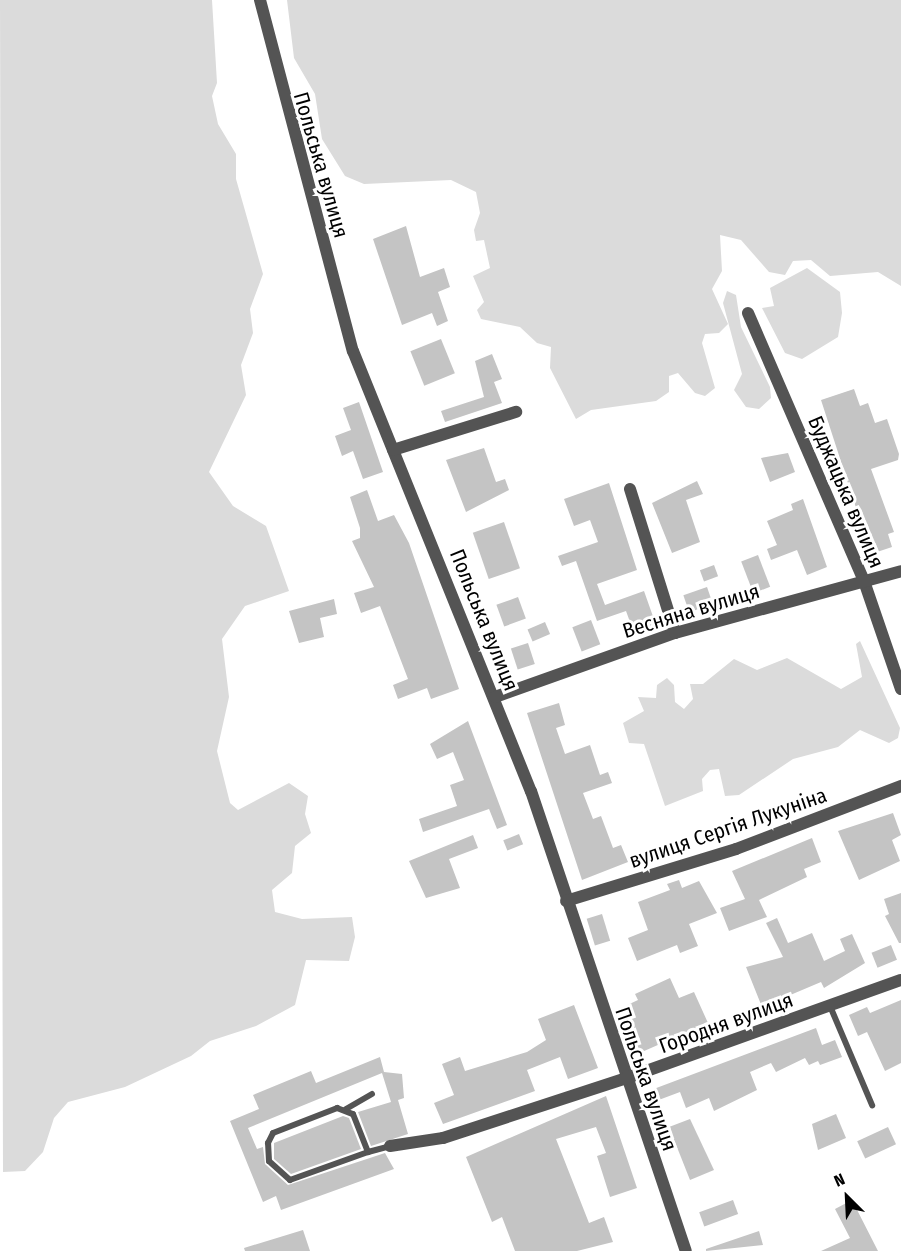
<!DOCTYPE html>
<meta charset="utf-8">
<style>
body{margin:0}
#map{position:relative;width:901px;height:1251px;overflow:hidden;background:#fff;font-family:"Fira Sans Condensed",sans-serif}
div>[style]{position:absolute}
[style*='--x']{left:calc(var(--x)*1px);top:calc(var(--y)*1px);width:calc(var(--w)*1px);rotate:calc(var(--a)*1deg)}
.green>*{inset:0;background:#dbdbdb}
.building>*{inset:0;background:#c4c4c4;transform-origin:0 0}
.lane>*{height:6px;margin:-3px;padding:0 3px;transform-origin:3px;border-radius:3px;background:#545454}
.street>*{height:12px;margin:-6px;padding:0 6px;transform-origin:6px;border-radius:6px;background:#545454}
span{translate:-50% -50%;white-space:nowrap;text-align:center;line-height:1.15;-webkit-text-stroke:6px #fff;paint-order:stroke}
.street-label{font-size:21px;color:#000}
.north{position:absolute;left:817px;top:1167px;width:60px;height:60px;-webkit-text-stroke:4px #fff;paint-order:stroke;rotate:336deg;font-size:16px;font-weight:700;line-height:24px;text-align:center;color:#000}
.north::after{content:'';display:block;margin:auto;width:21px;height:27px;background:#000;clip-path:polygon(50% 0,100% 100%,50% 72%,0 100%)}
</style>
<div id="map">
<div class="green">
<div style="clip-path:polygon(0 0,212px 0,217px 83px,212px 96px,218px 124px,236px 154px,236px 179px,263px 274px,250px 309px,253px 333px,241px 365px,246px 395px,209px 472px,233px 506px,266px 526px,289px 591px,245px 606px,222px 639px,229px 697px,217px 751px,230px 803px,238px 810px,289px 783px,308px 796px,305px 814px,311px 833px,295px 846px,292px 873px,272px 890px,275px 912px,302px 919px,352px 917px,355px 937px,349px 961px,306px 960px,295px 1005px,256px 1026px,210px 1041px,191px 1056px,125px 1087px,68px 1102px,54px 1118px,43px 1152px,25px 1171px,3px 1172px)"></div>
<div style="clip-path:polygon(287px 0,901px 0,901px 286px,878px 272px,830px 276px,811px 260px,793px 261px,785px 275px,769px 272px,741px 240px,720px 235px,722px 271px,712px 289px,728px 324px,719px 333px,705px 334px,702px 343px,715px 388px,705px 396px,695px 393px,678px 373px,669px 376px,669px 392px,656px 401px,591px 410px,576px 419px,550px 368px,551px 347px,537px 343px,520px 327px,481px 319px,477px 310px,484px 302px,473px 276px,490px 268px,484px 240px,476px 241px,474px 230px,480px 213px,476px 192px,451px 180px,364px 184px,345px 176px,322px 139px,315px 94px,294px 58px)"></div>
<div style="clip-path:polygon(807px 268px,840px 292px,842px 313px,838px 337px,802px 359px,785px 353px,762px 308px,774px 306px,770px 288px)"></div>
<div style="clip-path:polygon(727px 291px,736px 295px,741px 327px,770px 387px,771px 398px,759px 409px,746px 407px,734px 390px,742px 374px,723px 303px)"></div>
<div style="clip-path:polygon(860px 641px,900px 728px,898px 738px,889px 743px,860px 730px,838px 747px,793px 759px,739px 795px,725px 796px,719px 769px,710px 770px,702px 779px,703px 791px,665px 806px,644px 744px,629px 743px,623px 723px,644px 711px,638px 697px,656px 698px,657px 685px,667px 678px,674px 685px,675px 702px,684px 709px,693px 699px,690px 684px,703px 684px,734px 659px,757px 670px,787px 658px,841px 689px,862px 677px,856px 644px)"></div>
</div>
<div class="building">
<div style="clip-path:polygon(406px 226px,420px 277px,444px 268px,450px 287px,438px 292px,448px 321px,437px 326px,432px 313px,402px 325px,373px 239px)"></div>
<div style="left:441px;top:339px;width:37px;height:33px;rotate:68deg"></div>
<div style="clip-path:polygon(492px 354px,502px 379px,494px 382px,502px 403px,445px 422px,441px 411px,484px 397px,475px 361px)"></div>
<div style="clip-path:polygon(854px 389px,860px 406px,868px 403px,875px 423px,887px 419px,899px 454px,898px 460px,871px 469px,894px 532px,888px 534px,892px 547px,871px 554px,821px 400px)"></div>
<div style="clip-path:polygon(359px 402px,383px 472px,363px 479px,353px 451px,342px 456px,335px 436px,351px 430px,343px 408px)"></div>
<div style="clip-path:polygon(484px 448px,496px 482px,505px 479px,509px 490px,466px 512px,446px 460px)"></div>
<div style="clip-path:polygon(788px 453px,795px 472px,770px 482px,761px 458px)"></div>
<div style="clip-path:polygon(697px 481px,703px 494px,686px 500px,700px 542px,672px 553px,652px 503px)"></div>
<div style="clip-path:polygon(609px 483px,637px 570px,597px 584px,605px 605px,644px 591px,656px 625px,634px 633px,626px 611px,597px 621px,576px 561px,562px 566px,558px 556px,598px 542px,590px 520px,574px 526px,564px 499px)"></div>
<div style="clip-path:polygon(367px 490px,378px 521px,394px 515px,409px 543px,459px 689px,431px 699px,427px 688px,398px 699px,393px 685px,408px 679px,380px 606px,361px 613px,354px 593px,374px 587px,352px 541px,360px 538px,360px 528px,350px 497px)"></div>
<div style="clip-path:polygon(803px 499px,827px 567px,807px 575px,797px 550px,771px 560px,767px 549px,777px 545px,767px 521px,793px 510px,791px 504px)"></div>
<div style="left:504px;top:522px;width:49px;height:33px;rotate:71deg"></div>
<div style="left:758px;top:555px;width:34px;height:18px;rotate:69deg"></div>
<div style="left:714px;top:565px;width:12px;height:15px;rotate:70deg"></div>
<div style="left:707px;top:587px;width:18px;height:25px;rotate:71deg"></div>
<div style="left:518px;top:597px;width:23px;height:23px;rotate:70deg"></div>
<div style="clip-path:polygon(334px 599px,337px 614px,320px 618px,324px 637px,299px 643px,289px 611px)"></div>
<div style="left:591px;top:620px;width:26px;height:20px;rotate:69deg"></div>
<div style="left:545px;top:622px;width:13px;height:19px;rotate:67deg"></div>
<div style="left:528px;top:643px;width:22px;height:18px;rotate:72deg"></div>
<div style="clip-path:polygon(559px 703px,565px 725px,556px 728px,565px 754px,590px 745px,600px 775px,608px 772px,612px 783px,583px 793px,593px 819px,601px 816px,613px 848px,621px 845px,628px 862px,582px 880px,527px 713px)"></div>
<div style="clip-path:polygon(468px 721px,507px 825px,497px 829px,489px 809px,423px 832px,419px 819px,457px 806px,450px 785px,464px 780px,453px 752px,437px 759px,430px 744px)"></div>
<div style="clip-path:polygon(893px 813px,901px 835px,892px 840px,900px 861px,859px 880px,838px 831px)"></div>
<div style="left:519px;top:834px;width:11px;height:17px;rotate:68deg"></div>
<div style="clip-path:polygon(473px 835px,478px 848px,449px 859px,460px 888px,426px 898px,409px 861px)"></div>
<div style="clip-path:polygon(812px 838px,821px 862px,804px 869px,807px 877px,759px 900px,767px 917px,729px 931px,720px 908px,745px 899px,732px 871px)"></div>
<div style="clip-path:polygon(679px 880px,682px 888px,699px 881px,717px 913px,689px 924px,698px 946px,680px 953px,677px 945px,637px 961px,628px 938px,648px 930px,638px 902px,670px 890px,667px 884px)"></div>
<div style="clip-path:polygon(901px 893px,901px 943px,899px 943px,885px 916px,889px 914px,884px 899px)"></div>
<div style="left:602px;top:914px;width:28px;height:16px;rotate:73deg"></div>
<div style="clip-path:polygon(777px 918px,788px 943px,812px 933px,824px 961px,845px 951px,840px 939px,852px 934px,865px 963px,824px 988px,821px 982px,762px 1007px,746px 967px,783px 957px,766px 923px)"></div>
<div style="left:891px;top:945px;width:16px;height:21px;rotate:68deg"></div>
<div style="clip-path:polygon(670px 978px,679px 998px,694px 992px,708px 1023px,635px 1055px,622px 1027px,628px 1023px,621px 1008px,638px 1000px,635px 994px)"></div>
<div style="clip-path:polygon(901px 1000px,901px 1063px,885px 1071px,867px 1032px,858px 1036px,849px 1015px,867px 1007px,870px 1013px)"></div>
<div style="clip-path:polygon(574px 1005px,598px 1068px,568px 1079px,560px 1057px,527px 1070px,535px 1091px,443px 1124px,434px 1103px,454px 1095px,442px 1064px,460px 1057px,465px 1071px,527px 1052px,546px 1040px,538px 1019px)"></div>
<div style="clip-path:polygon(816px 1028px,822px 1045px,835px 1040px,842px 1057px,820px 1065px,818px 1061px,809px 1065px,805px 1058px,776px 1072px,771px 1063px,750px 1072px,757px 1090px,714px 1111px,709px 1098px,686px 1108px,680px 1092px,656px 1101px,651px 1090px)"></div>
<div style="clip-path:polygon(380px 1057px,384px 1072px,402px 1074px,404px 1098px,398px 1100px,408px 1134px,371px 1146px,358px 1112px,391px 1102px,382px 1073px,248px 1128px,257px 1149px,263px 1147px,265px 1164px,288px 1185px,385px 1153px,394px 1169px,281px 1210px,276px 1196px,263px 1202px,230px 1121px,259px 1109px,253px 1095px,311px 1071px,316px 1083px)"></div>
<div style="clip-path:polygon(606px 1096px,637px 1188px,610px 1197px,597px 1156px,606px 1153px,596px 1127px,556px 1139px,589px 1223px,604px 1217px,613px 1242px,577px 1251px,515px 1251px,502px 1217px,492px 1222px,466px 1157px)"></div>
<div style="clip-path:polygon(836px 1114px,846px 1138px,818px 1150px,812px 1124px)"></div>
<div style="clip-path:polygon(343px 1116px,349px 1118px,361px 1149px,291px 1174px,274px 1159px,274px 1143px)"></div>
<div style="clip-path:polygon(690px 1119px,714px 1170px,690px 1180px,669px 1127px)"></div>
<div style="left:888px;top:1127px;width:19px;height:34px;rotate:65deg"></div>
<div style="left:733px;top:1200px;width:15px;height:36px;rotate:70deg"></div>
<div style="clip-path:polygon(852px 1200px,878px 1251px,821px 1251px,850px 1238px,835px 1209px)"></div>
<div style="clip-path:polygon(303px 1230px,310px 1251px,245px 1251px,244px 1248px)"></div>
<div style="clip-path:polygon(759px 1231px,763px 1245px,706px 1251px,706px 1249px)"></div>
</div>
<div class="lane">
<div style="--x:830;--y:1006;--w:108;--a:67"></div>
<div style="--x:346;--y:1109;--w:30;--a:-30"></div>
<div style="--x:368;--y:1152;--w:83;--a:160.3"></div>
<div style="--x:290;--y:1180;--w:28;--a:-138"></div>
<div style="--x:269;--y:1161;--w:18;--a:-93"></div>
<div style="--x:268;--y:1143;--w:11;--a:-63"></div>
<div style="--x:273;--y:1133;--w:69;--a:-21.3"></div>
<div style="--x:337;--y:1108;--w:17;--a:21"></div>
<div style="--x:353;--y:1114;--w:41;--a:68.5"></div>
<div style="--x:368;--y:1152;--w:23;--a:-15"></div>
</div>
<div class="street">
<div style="--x:260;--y:0;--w:363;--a:75.2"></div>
<div style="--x:353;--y:351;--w:475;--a:68"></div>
<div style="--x:531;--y:791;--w:485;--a:71.4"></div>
<div style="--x:748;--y:313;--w:295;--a:66.6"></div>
<div style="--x:865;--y:584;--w:111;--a:71.1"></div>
<div style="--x:393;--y:450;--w:129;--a:-17.2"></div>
<div style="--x:630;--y:489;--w:151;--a:72.6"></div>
<div style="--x:495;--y:697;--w:191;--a:-19.6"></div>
<div style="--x:675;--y:633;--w:234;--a:-15.3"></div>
<div style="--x:566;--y:901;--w:178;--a:-17"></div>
<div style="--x:736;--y:849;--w:177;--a:-20.9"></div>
<div style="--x:390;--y:1146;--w:54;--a:-8.6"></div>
<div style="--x:443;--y:1138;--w:190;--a:-18.1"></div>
<div style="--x:624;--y:1079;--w:294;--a:-19.7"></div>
</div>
<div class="street-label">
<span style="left:321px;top:165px;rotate:74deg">Польська вулиця</span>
<span style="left:846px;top:492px;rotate:67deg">Буджацька вулиця</span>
<span style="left:691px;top:611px;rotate:-17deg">Весняна вулиця</span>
<span style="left:484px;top:620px;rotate:68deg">Польська вулиця</span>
<span style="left:728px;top:828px;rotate:-19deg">вулиця Сергія Лукуніна</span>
<span style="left:726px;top:1023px;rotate:-20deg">Городня вулиця</span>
<span style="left:646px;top:1079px;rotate:71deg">Польська вулиця</span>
</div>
<div class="north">N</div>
</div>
